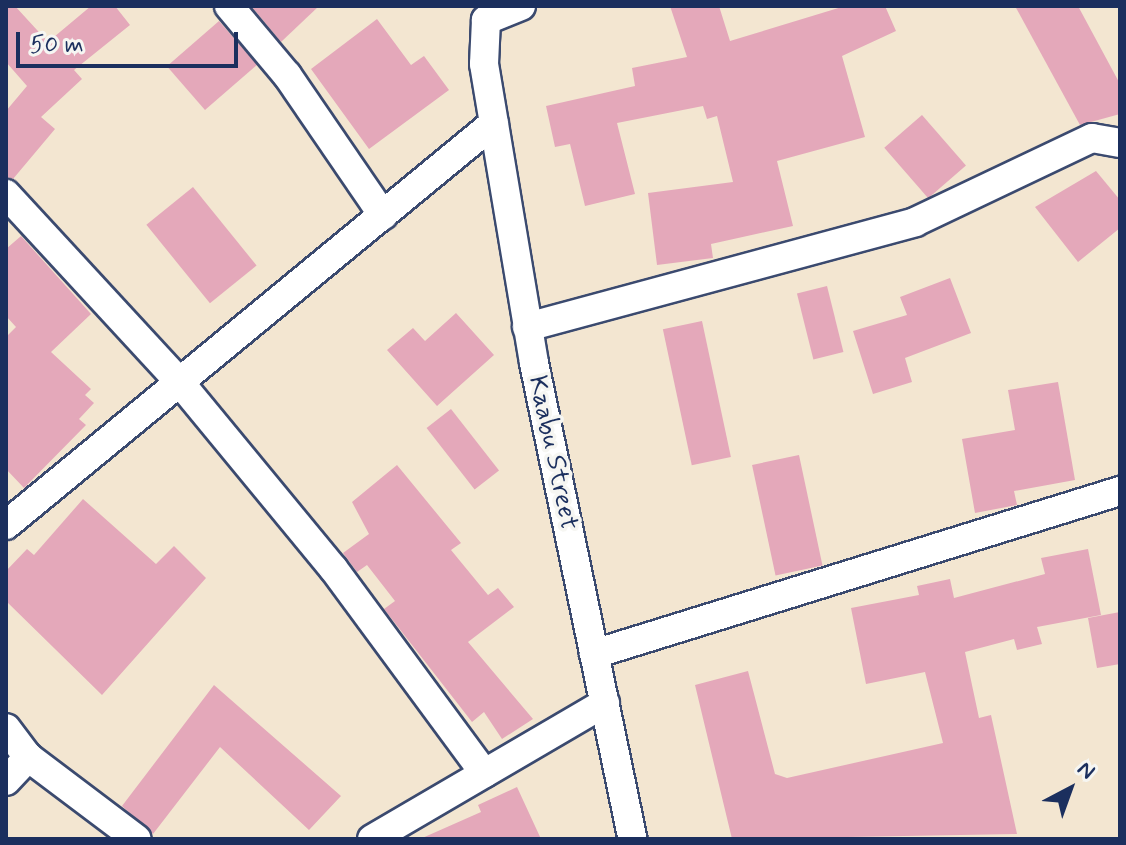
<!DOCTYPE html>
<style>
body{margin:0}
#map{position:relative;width:1126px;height:845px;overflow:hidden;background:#f3e6d1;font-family:Mynerve,sans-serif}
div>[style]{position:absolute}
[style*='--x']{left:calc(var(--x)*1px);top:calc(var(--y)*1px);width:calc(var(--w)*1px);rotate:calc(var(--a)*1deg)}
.building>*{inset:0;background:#e4a8ba;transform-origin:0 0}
.roads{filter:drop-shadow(2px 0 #3b4a6f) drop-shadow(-2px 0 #3b4a6f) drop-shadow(0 2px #3b4a6f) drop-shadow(0 -2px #3b4a6f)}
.street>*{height:28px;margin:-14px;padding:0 14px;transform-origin:14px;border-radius:14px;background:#fff}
span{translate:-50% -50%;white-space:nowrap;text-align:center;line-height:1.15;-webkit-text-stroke:7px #f6f6f2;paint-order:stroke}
.street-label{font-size:26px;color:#1b2f5e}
.frame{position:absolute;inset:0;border:8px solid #1b2f5e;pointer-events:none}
.north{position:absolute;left:1030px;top:749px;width:80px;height:80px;-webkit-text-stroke:6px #f6f6f2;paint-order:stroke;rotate:41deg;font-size:22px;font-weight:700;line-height:32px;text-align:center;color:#1b2f5e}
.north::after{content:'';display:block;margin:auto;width:28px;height:36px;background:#1b2f5e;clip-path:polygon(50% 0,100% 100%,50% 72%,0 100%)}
.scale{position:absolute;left:16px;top:32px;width:222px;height:36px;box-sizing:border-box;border:4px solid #1b2f5e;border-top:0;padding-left:10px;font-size:24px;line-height:28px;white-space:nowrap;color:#1b2f5e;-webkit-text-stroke:6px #f6f6f2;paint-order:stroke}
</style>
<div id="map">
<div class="building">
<div style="clip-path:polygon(6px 6px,15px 6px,48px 42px,91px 6px,115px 6px,130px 25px,74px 70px,82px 79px,41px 117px,55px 129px,13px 179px,6px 177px,6px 111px,27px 86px,6px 62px)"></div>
<div style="clip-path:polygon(251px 6px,319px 6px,281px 42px)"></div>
<div style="clip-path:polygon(670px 6px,719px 6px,730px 41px,845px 6px,885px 6px,896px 31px,842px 56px,865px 137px,777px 161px,793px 226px,711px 244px,713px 258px,657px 265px,648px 193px,733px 182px,717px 116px,707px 119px,703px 106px,617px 123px,635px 194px,585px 206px,570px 144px,555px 147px,546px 106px,635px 86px,632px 68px,687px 57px)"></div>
<div style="clip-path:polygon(1015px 6px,1078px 6px,1120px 84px,1120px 114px,1080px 125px)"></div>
<div style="clip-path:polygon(377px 19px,411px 65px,424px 56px,449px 90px,369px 149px,311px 69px)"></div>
<div style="left:219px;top:21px;width:58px;height:69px;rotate:49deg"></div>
<div style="left:922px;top:115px;width:67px;height:50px;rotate:49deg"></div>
<div style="clip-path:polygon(1096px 171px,1120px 200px,1120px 228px,1078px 262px,1035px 207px)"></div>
<div style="left:193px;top:187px;width:101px;height:60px;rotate:51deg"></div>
<div style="clip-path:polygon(21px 236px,91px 314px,51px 352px,91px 389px,85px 395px,94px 403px,79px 419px,86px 425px,24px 488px,6px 469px,6px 337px,16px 327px,6px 316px,6px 249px)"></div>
<div style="clip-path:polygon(950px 278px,971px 333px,905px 358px,912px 382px,873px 394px,853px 331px,907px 315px,900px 297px)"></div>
<div style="left:827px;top:286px;width:68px;height:31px;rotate:76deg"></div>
<div style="clip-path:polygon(456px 313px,494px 355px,437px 406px,387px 350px,413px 328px,425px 341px)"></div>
<div style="left:702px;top:321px;width:139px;height:40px;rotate:78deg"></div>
<div style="clip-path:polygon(1058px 382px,1075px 480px,1014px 491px,1017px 505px,975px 513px,962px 439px,1015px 430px,1008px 390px)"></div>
<div style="left:451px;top:409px;width:78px;height:31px;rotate:52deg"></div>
<div style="left:799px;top:455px;width:113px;height:48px;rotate:78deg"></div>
<div style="clip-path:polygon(397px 465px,461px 543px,451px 550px,488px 595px,498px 588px,514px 607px,468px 642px,533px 719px,502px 739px,484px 712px,472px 722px,384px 609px,395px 601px,367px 565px,357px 572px,343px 553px,369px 534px,352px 502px)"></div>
<div style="clip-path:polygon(83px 499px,156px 564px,174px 546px,206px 578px,102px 695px,6px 601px,6px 571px,27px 549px,34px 555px)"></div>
<div style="clip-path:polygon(1088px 549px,1101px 615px,1037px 627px,1042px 644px,1017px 650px,1014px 639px,965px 652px,979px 718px,991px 715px,1017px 834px,732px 839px,695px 685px,748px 671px,775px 774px,787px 778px,943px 743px,925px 672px,866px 684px,851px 608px,919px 595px,917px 586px,950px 579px,954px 598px,1045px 574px,1041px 558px)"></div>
<div style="clip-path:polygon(1120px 612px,1120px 664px,1097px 668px,1088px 618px)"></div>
<div style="clip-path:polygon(214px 685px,341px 796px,309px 830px,220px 747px,153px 834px,122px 806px)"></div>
<div style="clip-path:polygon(517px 787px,541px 839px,420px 839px,481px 812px,478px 805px)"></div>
</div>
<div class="roads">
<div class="street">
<div style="--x:229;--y:6;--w:90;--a:50"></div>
<div style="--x:287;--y:75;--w:170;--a:55.6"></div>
<div style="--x:521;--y:6;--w:38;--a:158"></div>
<div style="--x:486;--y:20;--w:44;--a:92.6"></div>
<div style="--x:484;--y:64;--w:303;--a:80.5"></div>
<div style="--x:534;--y:363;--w:486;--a:78.3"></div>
<div style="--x:6;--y:194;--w:252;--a:47.3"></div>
<div style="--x:177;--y:379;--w:245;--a:50.5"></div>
<div style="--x:333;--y:568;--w:255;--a:53.6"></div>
<div style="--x:527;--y:327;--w:402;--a:-15.1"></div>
<div style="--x:915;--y:222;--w:196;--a:-25.4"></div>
<div style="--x:1092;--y:138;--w:28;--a:10"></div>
<div style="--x:6;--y:525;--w:632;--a:-39.48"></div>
<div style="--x:594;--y:654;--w:551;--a:-17.22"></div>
<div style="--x:6;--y:728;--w:36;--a:53"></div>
<div style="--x:28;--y:757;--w:136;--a:37"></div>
<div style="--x:6;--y:781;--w:33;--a:-47"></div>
<div style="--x:372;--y:839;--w:270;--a:-30.3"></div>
</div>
</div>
<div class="street-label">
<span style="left:552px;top:453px;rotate:78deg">Kaabu Street</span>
</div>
<div class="frame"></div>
<div class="north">N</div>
<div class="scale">50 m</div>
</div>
